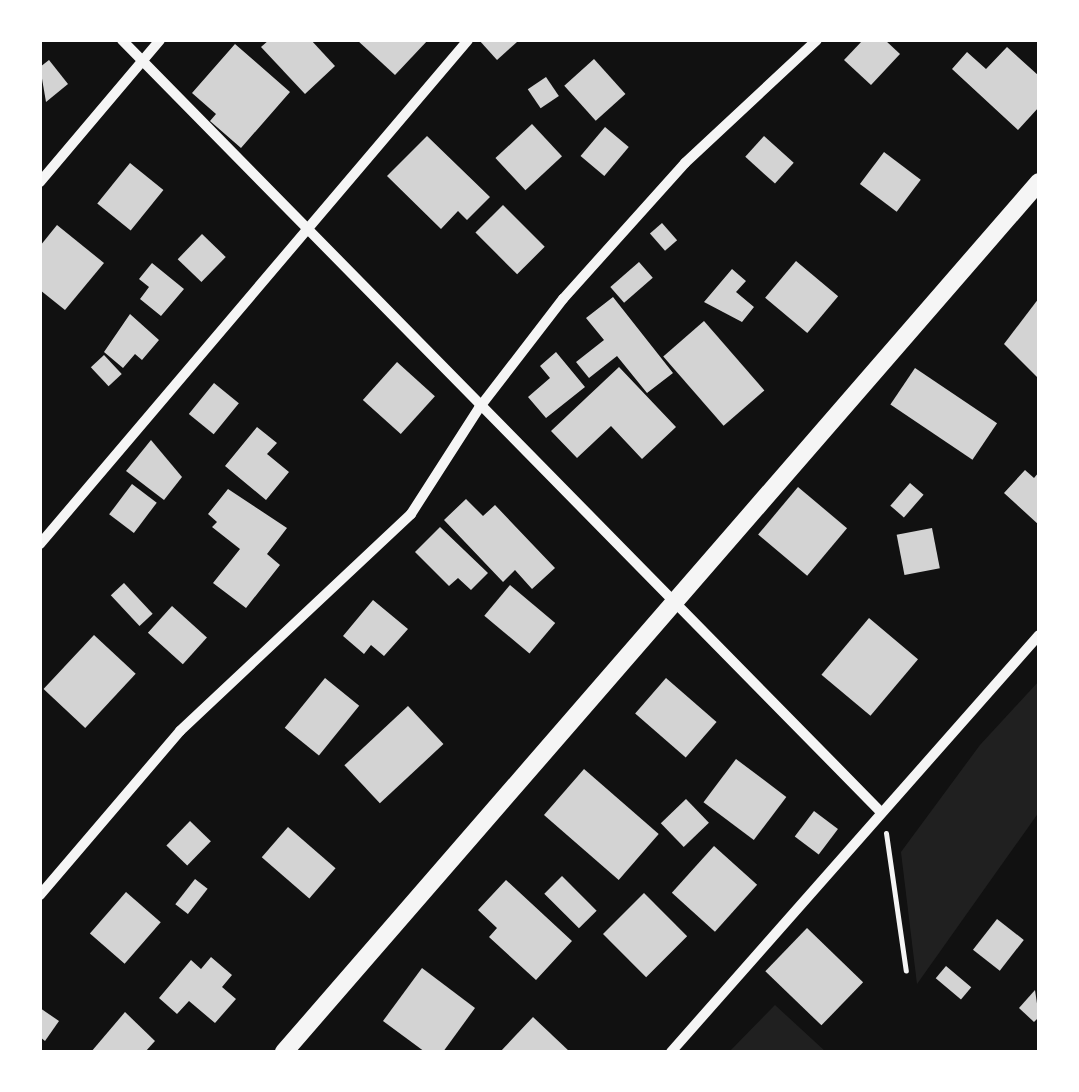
<!DOCTYPE html>
<style>
body{margin:0}
#map{position:relative;width:1079px;height:1092px;overflow:hidden;background:#111;font-family:"Exo 2",sans-serif}
div>[style]{position:absolute}
[style*='--x']{left:calc(var(--x)*1px);top:calc(var(--y)*1px);width:calc(var(--w)*1px);rotate:calc(var(--a)*1deg)}
.green>*{inset:0;background:#202020}
.building>*{inset:0;background:#d3d3d3;transform-origin:0 0}
.path>*{height:5px;margin:-2.5px;padding:0 2.5px;transform-origin:2.5px;border-radius:2.5px;background:#f5f5f5}
.minor>*{height:10px;margin:-5px;padding:0 5px;transform-origin:5px;border-radius:5px;background:#f5f5f5}
.tertiary>*{height:18px;margin:-9px;padding:0 9px;transform-origin:9px;border-radius:9px;background:#f5f5f5}
span{translate:-50% -50%;white-space:nowrap;text-align:center;line-height:1.15;-webkit-text-stroke:10px #fff;paint-order:stroke}
.frame{position:absolute;inset:0;border:42px solid #fff;pointer-events:none}
</style>
<div id="map">
<div class="green">
<div style="clip-path:polygon(1039px 681px,1039px 812px,917px 984px,901px 852px,980px 745px)"></div>
<div style="clip-path:polygon(775px 1005px,826px 1052px,729px 1052px)"></div>
</div>
<div class="building">
<div style="clip-path:polygon(269px 40px,311px 40px,335px 66px,305px 94px,261px 47px)"></div>
<div style="clip-path:polygon(357px 40px,428px 40px,395px 75px)"></div>
<div style="clip-path:polygon(479px 40px,515px 40px,517px 42px,497px 60px)"></div>
<div style="clip-path:polygon(863px 40px,885px 40px,900px 54px,871px 85px,844px 60px)"></div>
<div style="clip-path:polygon(235px 44px,290px 92px,241px 148px,210px 121px,216px 114px,192px 93px)"></div>
<div style="clip-path:polygon(1007px 47px,1039px 76px,1039px 107px,1018px 130px,952px 69px,967px 52px,986px 69px)"></div>
<div style="left:594px;top:59px;width:47px;height:40px;rotate:48deg"></div>
<div style="clip-path:polygon(49px 60px,68px 84px,46px 102px,40px 67px)"></div>
<div style="left:546px;top:77px;width:23px;height:22px;rotate:56deg"></div>
<div style="left:532px;top:124px;width:44px;height:50px;rotate:47deg"></div>
<div style="left:605px;top:127px;width:31px;height:38px;rotate:40deg"></div>
<div style="clip-path:polygon(427px 136px,490px 197px,467px 220px,458px 211px,441px 229px,387px 176px)"></div>
<div style="left:764px;top:136px;width:40px;height:28px;rotate:42deg"></div>
<div style="left:884px;top:152px;width:46px;height:40px;rotate:37deg"></div>
<div style="left:130px;top:163px;width:43px;height:52px;rotate:39deg"></div>
<div style="left:503px;top:205px;width:59px;height:39px;rotate:45deg"></div>
<div style="left:662px;top:223px;width:23px;height:16px;rotate:49deg"></div>
<div style="clip-path:polygon(57px 225px,104px 263px,65px 310px,40px 290px,40px 246px)"></div>
<div style="left:202px;top:234px;width:33px;height:35px;rotate:44deg"></div>
<div style="left:796px;top:261px;width:55px;height:48px;rotate:40deg"></div>
<div style="left:639px;top:262px;width:21px;height:38px;rotate:49deg"></div>
<div style="clip-path:polygon(152px 263px,184px 289px,161px 316px,140px 299px,149px 287px,139px 279px)"></div>
<div style="clip-path:polygon(732px 269px,746px 281px,736px 292px,754px 307px,742px 322px,704px 302px)"></div>
<div style="clip-path:polygon(613px 297px,673px 373px,647px 393px,617px 356px,589px 378px,576px 362px,604px 340px,586px 318px)"></div>
<div style="clip-path:polygon(1039px 298px,1039px 379px,1004px 344px)"></div>
<div style="clip-path:polygon(130px 314px,159px 340px,142px 360px,135px 354px,123px 368px,104px 352px)"></div>
<div style="left:704px;top:321px;width:92px;height:54px;rotate:49deg"></div>
<div style="clip-path:polygon(556px 352px,585px 387px,546px 418px,528px 397px,550px 378px,540px 366px)"></div>
<div style="left:104px;top:355px;width:26px;height:18px;rotate:47deg"></div>
<div style="left:397px;top:362px;width:51px;height:51px;rotate:42deg"></div>
<div style="clip-path:polygon(619px 367px,676px 427px,642px 459px,611px 426px,577px 458px,551px 431px)"></div>
<div style="left:915px;top:368px;width:99px;height:44px;rotate:34deg"></div>
<div style="left:214px;top:383px;width:32px;height:40px;rotate:39deg"></div>
<div style="clip-path:polygon(257px 427px,277px 443px,267px 454px,289px 472px,266px 500px,225px 466px)"></div>
<div style="clip-path:polygon(151px 440px,182px 477px,164px 500px,126px 471px)"></div>
<div style="clip-path:polygon(1025px 470px,1034px 478px,1039px 472px,1039px 525px,1004px 493px)"></div>
<div style="left:910px;top:483px;width:18px;height:30px;rotate:41deg"></div>
<div style="left:132px;top:484px;width:31px;height:38px;rotate:37deg"></div>
<div style="left:798px;top:487px;width:64px;height:62px;rotate:40deg"></div>
<div style="clip-path:polygon(228px 489px,287px 528px,267px 554px,280px 565px,246px 608px,213px 583px,240px 549px,212px 527px,217px 522px,208px 514px)"></div>
<div style="clip-path:polygon(466px 499px,483px 516px,495px 505px,555px 568px,532px 589px,515px 570px,503px 582px,444px 520px)"></div>
<div style="clip-path:polygon(440px 527px,488px 573px,471px 590px,458px 578px,449px 586px,415px 552px)"></div>
<div style="left:932px;top:528px;width:41px;height:36px;rotate:79deg"></div>
<div style="left:124px;top:583px;width:42px;height:18px;rotate:47deg"></div>
<div style="left:510px;top:585px;width:59px;height:40px;rotate:40deg"></div>
<div style="clip-path:polygon(373px 600px,408px 629px,384px 656px,371px 645px,364px 654px,343px 636px)"></div>
<div style="left:172px;top:606px;width:47px;height:36px;rotate:42deg"></div>
<div style="left:869px;top:618px;width:64px;height:74px;rotate:40deg"></div>
<div style="left:94px;top:635px;width:57px;height:74px;rotate:43deg"></div>
<div style="left:325px;top:678px;width:44px;height:64px;rotate:39deg"></div>
<div style="left:666px;top:678px;width:67px;height:47px;rotate:41deg"></div>
<div style="left:408px;top:706px;width:52px;height:87px;rotate:47deg"></div>
<div style="left:736px;top:759px;width:63px;height:54px;rotate:37deg"></div>
<div style="left:584px;top:769px;width:99px;height:61px;rotate:41deg"></div>
<div style="left:686px;top:799px;width:33px;height:35px;rotate:46deg"></div>
<div style="left:814px;top:811px;width:30px;height:32px;rotate:37deg"></div>
<div style="left:190px;top:821px;width:29px;height:34px;rotate:44deg"></div>
<div style="left:288px;top:827px;width:63px;height:40px;rotate:41deg"></div>
<div style="left:714px;top:846px;width:58px;height:63px;rotate:42deg"></div>
<div style="left:562px;top:876px;width:49px;height:25px;rotate:45deg"></div>
<div style="left:195px;top:879px;width:16px;height:32px;rotate:38deg"></div>
<div style="clip-path:polygon(506px 880px,572px 941px,536px 980px,489px 937px,497px 928px,478px 910px)"></div>
<div style="left:126px;top:892px;width:46px;height:55px;rotate:41deg"></div>
<div style="left:644px;top:893px;width:61px;height:58px;rotate:45deg"></div>
<div style="left:997px;top:919px;width:34px;height:39px;rotate:38deg"></div>
<div style="left:807px;top:928px;width:78px;height:60px;rotate:44deg"></div>
<div style="clip-path:polygon(211px 957px,232px 975px,222px 987px,236px 999px,215px 1023px,189px 1001px,177px 1014px,159px 998px,191px 960px,201px 969px)"></div>
<div style="left:946px;top:966px;width:33px;height:16px;rotate:40deg"></div>
<div style="clip-path:polygon(422px 968px,475px 1008px,443px 1052px,425px 1052px,383px 1021px)"></div>
<div style="clip-path:polygon(1035px 990px,1039px 1017px,1034px 1022px,1019px 1008px)"></div>
<div style="clip-path:polygon(40px 1008px,59px 1021px,45px 1041px,40px 1037px)"></div>
<div style="clip-path:polygon(125px 1012px,155px 1041px,145px 1052px,91px 1052px)"></div>
<div style="clip-path:polygon(533px 1017px,570px 1052px,500px 1052px)"></div>
</div>
<div class="path">
<div style="--x:886;--y:833;--w:139;--a:81.8"></div>
</div>
<div class="minor">
<div style="--x:122;--y:40;--w:1081;--a:45.49"></div>
<div style="--x:40;--y:182;--w:186;--a:-49.8"></div>
<div style="--x:40;--y:544;--w:661;--a:-49.66"></div>
<div style="--x:40;--y:895;--w:216;--a:-49.5"></div>
<div style="--x:180;--y:731;--w:317;--a:-43.2"></div>
<div style="--x:411;--y:514;--w:126;--a:-57.3"></div>
<div style="--x:479;--y:408;--w:138;--a:-52.4"></div>
<div style="--x:563;--y:299;--w:183;--a:-48.1"></div>
<div style="--x:685;--y:163;--w:180;--a:-43"></div>
<div style="--x:671;--y:1052;--w:556;--a:-48.57"></div>
</div>
<div class="tertiary">
<div style="--x:284;--y:1052;--w:1152;--a:-49.05"></div>
</div>
<div class="frame"></div>
</div>
